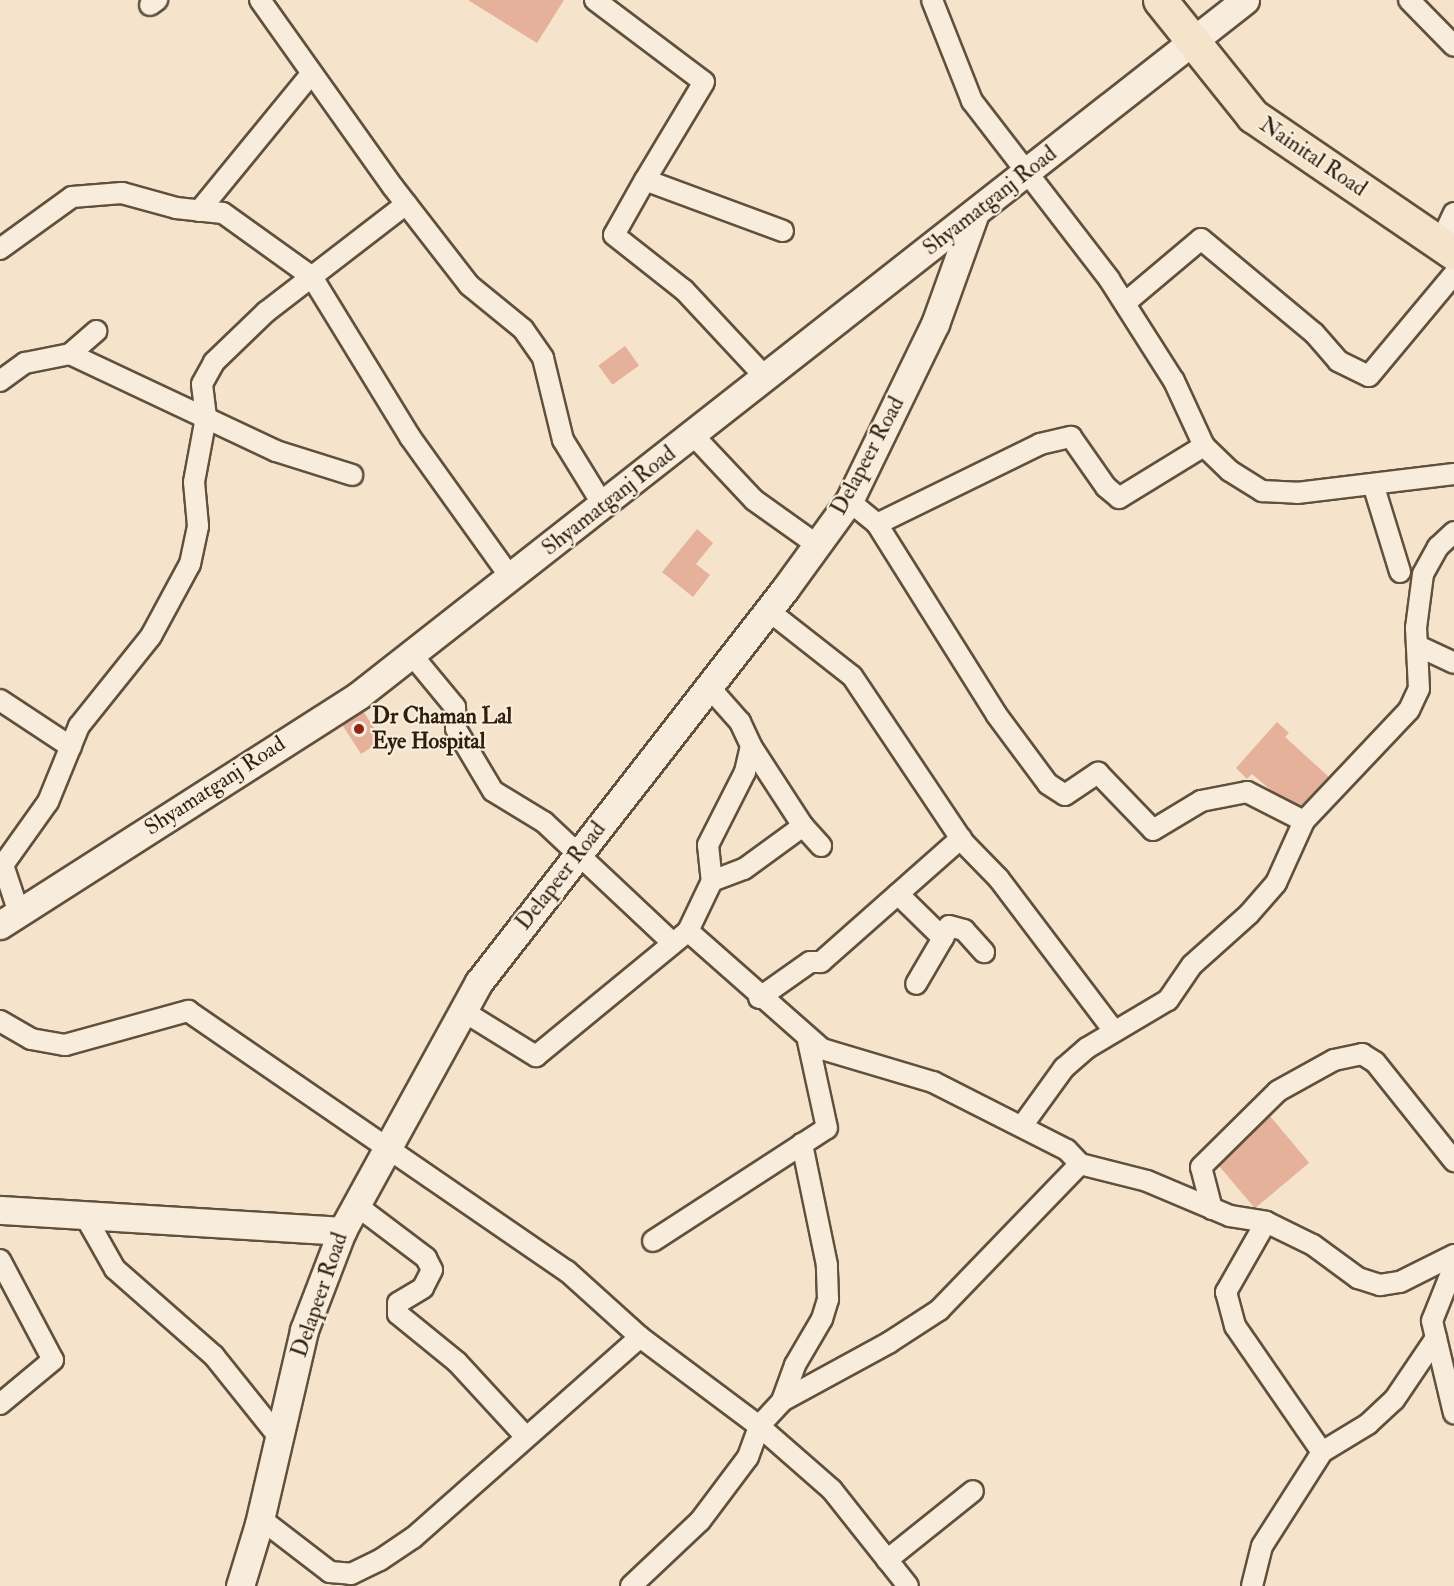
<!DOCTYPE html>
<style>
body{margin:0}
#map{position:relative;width:1454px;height:1586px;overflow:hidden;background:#f5e4cb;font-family:"IM FELL Double Pica",serif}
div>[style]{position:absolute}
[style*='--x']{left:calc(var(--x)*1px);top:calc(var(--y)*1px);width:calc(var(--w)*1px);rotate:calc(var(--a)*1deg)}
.building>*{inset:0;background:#e5b19b;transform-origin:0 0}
.roads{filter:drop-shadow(2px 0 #61503c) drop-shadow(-2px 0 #61503c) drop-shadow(0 2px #61503c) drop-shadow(0 -2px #61503c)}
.street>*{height:20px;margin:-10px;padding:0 10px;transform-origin:10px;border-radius:10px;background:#f8eddd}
.secondary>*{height:27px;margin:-13.5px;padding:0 13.5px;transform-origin:13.5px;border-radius:13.5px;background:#f8eddd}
.highway>*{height:33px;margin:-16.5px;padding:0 16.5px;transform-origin:16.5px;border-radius:16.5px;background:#f5e4cb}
.dots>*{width:16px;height:16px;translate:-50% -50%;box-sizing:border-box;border:3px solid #f8eddd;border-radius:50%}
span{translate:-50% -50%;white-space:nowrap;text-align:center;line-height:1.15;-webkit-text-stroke:4.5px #f8eddd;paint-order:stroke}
.street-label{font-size:22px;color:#301e0c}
.poi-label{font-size:22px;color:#301e0c;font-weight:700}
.left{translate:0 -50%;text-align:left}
</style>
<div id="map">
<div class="building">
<div style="clip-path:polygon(468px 0,564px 0,537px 43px)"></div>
<div style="left:625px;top:346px;width:24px;height:33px;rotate:54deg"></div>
<div style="clip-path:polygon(697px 529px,713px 543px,696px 564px,710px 575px,693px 597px,662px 572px)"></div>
<div style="left:363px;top:711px;width:35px;height:25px;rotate:57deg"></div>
<div style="clip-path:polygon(1277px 722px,1289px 733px,1285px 737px,1329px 777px,1301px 806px,1272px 791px,1252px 774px,1247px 779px,1236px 768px)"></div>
<div style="left:1270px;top:1116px;width:61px;height:71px;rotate:50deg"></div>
</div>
<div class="roads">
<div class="street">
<div style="--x:260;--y:0;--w:229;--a:54.6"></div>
<div style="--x:393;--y:187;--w:124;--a:52.2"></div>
<div style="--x:469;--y:285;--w:70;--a:39.2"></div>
<div style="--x:523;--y:329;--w:35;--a:55"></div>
<div style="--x:543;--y:358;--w:84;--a:76.3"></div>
<div style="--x:563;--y:440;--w:76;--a:58.4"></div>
<div style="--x:595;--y:0;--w:136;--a:37"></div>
<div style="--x:704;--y:82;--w:114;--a:121"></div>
<div style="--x:645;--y:180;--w:147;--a:20.3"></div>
<div style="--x:932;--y:0;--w:109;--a:68.4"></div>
<div style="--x:972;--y:101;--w:225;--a:52.4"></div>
<div style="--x:1109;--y:279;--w:121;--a:57.5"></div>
<div style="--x:1174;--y:381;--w:72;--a:65.2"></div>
<div style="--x:1204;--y:446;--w:36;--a:44"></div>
<div style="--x:1230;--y:471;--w:38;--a:32"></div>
<div style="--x:1262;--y:491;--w:35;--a:3"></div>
<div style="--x:1297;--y:493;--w:158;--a:-6.9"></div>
<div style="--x:1409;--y:0;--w:64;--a:45.6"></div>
<div style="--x:150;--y:5;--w:9;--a:-36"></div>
<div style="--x:645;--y:180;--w:63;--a:119.4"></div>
<div style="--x:614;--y:235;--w:89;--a:38.2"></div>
<div style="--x:684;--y:290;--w:120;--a:47"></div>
<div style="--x:199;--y:211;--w:178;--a:-50.7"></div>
<div style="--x:1440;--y:243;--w:33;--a:-65"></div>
<div style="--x:0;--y:249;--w:89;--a:-35.8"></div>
<div style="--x:72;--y:197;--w:50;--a:-4.6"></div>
<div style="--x:122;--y:193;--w:56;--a:15.5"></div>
<div style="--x:176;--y:208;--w:47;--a:6.1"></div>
<div style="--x:223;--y:213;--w:110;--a:35.7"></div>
<div style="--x:312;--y:277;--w:188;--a:58.5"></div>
<div style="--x:410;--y:437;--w:173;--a:54.4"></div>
<div style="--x:1125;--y:303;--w:99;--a:-40.1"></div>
<div style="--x:1201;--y:239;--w:147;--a:39.8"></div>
<div style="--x:1314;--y:333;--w:37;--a:49"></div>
<div style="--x:1338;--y:361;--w:34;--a:26"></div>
<div style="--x:1369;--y:376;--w:133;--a:-50.2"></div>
<div style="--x:70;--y:354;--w:228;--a:25.2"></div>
<div style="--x:276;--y:451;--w:80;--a:17.5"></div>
<div style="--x:0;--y:381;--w:31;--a:-36"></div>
<div style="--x:25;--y:363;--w:46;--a:-11.3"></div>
<div style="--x:70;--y:354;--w:35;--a:-41"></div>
<div style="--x:693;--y:435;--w:89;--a:46.8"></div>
<div style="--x:754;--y:500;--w:77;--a:35.5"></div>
<div style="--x:1373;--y:484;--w:92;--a:72.9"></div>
<div style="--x:849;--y:501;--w:36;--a:39"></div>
<div style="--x:877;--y:524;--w:224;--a:57.9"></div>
<div style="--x:996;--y:714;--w:87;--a:53.4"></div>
<div style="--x:1048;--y:784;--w:20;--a:33"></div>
<div style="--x:1065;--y:795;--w:40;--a:-34"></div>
<div style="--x:1098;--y:773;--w:79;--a:46"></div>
<div style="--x:1153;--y:830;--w:56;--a:-31.1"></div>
<div style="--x:1201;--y:801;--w:47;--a:-11.1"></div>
<div style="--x:1247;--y:792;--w:64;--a:27"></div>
<div style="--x:877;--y:524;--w:182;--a:-26.1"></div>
<div style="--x:1040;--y:444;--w:32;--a:-13"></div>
<div style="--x:1071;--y:437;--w:61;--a:55"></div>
<div style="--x:1106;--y:487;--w:17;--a:40"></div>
<div style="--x:1119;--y:498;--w:100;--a:-31.5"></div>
<div style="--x:769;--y:611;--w:105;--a:38.1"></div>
<div style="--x:852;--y:676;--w:201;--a:56.2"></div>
<div style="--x:964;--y:843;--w:50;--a:45.8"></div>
<div style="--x:999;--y:879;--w:191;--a:52.9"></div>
<div style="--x:1418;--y:646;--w:40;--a:25"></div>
<div style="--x:412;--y:655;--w:67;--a:50.4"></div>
<div style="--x:455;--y:707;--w:22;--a:87"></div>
<div style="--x:456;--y:729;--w:72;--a:59.2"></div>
<div style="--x:493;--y:791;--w:60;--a:31.3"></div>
<div style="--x:544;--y:822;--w:177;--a:43.2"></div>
<div style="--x:709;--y:687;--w:47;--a:48.5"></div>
<div style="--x:740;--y:722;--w:26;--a:65"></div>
<div style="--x:751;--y:746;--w:27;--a:103"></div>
<div style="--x:745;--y:772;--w:82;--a:116.9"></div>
<div style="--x:708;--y:845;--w:36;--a:84"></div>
<div style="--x:712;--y:881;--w:34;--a:-21"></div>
<div style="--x:744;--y:869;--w:73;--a:-36.1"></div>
<div style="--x:0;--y:700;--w:85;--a:33.5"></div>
<div style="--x:751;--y:746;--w:95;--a:57"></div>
<div style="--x:803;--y:826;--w:27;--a:48"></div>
<div style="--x:898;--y:894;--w:63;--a:44.4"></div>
<div style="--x:943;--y:938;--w:53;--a:120.4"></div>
<div style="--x:19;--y:913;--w:51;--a:-108.4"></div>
<div style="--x:3;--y:865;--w:77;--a:-54.5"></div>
<div style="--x:48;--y:802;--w:82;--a:-67.8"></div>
<div style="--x:79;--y:726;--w:115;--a:-51.3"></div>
<div style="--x:151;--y:636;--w:82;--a:-61.6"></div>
<div style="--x:190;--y:564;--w:39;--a:-78"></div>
<div style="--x:198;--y:526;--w:44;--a:-95.2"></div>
<div style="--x:194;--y:482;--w:66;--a:-79.5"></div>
<div style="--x:206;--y:417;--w:33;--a:-97"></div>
<div style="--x:202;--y:384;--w:25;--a:-61"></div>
<div style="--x:214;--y:362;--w:72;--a:-43.9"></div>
<div style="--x:266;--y:312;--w:177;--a:-37.6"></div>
<div style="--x:688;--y:931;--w:179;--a:41.4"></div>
<div style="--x:822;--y:1049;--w:116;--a:16.6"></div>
<div style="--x:933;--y:1082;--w:150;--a:26.9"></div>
<div style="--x:1067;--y:1150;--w:19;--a:47"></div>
<div style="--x:1080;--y:1164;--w:69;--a:14.2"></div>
<div style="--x:1147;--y:1181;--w:90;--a:22.9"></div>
<div style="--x:1230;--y:1216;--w:36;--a:9"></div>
<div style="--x:1266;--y:1222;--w:52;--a:26.1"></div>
<div style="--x:1313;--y:1245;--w:56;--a:36.3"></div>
<div style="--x:1358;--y:1278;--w:23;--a:18"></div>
<div style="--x:1380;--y:1285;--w:20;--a:-9"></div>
<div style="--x:1400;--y:1282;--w:60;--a:-26.6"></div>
<div style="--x:943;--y:938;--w:13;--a:-63"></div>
<div style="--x:949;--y:926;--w:16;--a:15"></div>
<div style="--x:964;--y:930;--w:30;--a:48"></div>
<div style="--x:759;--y:998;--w:62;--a:-35.2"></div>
<div style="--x:810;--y:962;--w:11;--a:0"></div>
<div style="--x:821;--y:962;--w:187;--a:-41.5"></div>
<div style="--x:463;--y:1011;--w:86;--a:31.7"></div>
<div style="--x:536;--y:1056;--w:197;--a:-39.4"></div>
<div style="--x:688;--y:931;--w:55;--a:-64.4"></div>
<div style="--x:0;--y:1021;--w:36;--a:30"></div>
<div style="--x:31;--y:1039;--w:35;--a:10"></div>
<div style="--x:65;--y:1045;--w:128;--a:-15.5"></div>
<div style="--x:188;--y:1011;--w:460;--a:34.5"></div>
<div style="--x:567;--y:1271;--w:98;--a:42.1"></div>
<div style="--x:640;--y:1337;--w:149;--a:36.8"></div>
<div style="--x:759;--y:1426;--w:97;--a:41.2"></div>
<div style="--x:832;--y:1490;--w:122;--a:51.6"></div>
<div style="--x:1022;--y:1126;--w:72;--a:-54.1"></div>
<div style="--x:1064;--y:1068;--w:30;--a:-41"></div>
<div style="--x:1087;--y:1048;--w:94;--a:-30.7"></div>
<div style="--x:1168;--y:1000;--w:42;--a:-55.6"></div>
<div style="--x:1192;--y:965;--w:76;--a:-41.8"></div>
<div style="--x:1249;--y:914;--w:41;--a:-48.9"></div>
<div style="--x:1276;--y:883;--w:68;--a:-65.7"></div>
<div style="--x:1304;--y:821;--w:153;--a:-46.6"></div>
<div style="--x:1409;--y:710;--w:23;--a:-65"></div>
<div style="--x:1419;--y:689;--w:61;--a:-92.8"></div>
<div style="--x:1416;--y:628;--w:54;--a:-82.6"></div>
<div style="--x:1423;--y:574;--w:31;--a:-61"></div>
<div style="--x:1438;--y:547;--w:22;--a:-43"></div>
<div style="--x:356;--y:1205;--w:88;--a:37.1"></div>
<div style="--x:426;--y:1258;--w:13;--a:63"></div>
<div style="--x:432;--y:1270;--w:20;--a:117"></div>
<div style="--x:423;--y:1288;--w:29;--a:149"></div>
<div style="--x:398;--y:1303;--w:11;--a:90"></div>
<div style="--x:398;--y:1314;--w:76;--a:39.1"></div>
<div style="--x:457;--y:1362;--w:102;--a:47.4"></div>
<div style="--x:1212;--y:1209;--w:43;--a:-104.7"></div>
<div style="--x:1201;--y:1167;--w:108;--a:-44.6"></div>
<div style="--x:1278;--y:1091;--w:64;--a:-29"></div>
<div style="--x:1334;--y:1060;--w:29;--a:-12"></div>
<div style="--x:1362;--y:1054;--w:15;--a:32"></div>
<div style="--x:1375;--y:1062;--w:127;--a:51.4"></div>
<div style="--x:85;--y:1216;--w:61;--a:60.5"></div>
<div style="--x:115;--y:1269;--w:132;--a:41.3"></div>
<div style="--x:214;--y:1356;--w:104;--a:51.3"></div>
<div style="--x:1266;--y:1222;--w:81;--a:119.7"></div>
<div style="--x:1226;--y:1292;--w:35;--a:75"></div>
<div style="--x:1235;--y:1326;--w:153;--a:55.4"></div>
<div style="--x:653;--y:1241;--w:207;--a:-33"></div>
<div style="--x:827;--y:1128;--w:89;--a:-102.3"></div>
<div style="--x:0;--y:1260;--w:113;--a:62.1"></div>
<div style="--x:53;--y:1360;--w:69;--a:140.3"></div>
<div style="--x:1454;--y:1266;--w:59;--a:111.8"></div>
<div style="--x:1432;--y:1321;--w:95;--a:76.6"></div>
<div style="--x:782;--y:1401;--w:123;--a:-28.6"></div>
<div style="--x:890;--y:1342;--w:59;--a:-33.1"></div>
<div style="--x:939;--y:1310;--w:203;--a:-46"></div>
<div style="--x:261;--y:1519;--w:87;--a:37.5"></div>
<div style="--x:330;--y:1572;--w:21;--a:5"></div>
<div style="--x:351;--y:1574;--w:32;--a:-26"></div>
<div style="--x:380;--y:1560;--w:40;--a:-34"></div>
<div style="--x:413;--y:1538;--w:303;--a:-41.5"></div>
<div style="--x:887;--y:1560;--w:110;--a:-38.7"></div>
<div style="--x:631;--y:1586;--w:95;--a:-43.3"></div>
<div style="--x:700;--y:1521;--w:80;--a:-53.1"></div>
<div style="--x:748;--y:1457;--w:33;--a:-70"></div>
<div style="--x:759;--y:1426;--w:34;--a:-47"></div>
<div style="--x:782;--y:1401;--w:38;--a:-70"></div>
<div style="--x:795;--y:1365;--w:53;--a:-59.6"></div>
<div style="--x:822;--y:1319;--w:21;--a:-73"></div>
<div style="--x:828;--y:1299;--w:34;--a:-92"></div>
<div style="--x:827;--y:1265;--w:124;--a:-101.7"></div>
<div style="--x:1252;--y:1586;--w:41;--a:-76"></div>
<div style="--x:1262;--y:1546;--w:112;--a:-57.4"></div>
<div style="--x:1322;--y:1452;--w:54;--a:-31.3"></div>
<div style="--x:1368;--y:1424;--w:35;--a:-43"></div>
<div style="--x:1394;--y:1400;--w:75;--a:-55.9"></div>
</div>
<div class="secondary">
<div style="--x:0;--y:925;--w:426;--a:-32.6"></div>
<div style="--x:359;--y:695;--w:1126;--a:-38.11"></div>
<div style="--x:0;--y:1210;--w:343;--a:3.5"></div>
<div style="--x:240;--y:1586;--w:65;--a:-73"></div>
<div style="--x:259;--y:1524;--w:199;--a:-76.9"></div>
<div style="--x:304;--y:1330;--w:106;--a:-69"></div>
<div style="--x:342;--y:1231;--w:284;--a:-61.2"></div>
<div style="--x:479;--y:982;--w:498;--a:-52.1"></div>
<div style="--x:785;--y:589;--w:109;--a:-54"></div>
<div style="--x:849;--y:501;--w:197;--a:-64.1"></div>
<div style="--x:935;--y:324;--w:118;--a:-70.2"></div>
</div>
<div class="highway">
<div style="--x:1160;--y:0;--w:149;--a:51.3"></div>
<div style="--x:1253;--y:116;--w:243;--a:34.3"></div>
</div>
</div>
<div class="dots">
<div style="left:359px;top:729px;background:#8f2418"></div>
</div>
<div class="street-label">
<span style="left:1313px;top:157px;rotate:34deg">Nainital Road</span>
<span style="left:990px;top:201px;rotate:-38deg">Shyamatganj Road</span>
<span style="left:868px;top:456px;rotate:-62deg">Delapeer Road</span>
<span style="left:609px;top:501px;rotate:-38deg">Shyamatganj Road</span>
<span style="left:215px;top:786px;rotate:-33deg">Shyamatganj Road</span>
<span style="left:561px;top:876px;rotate:-52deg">Delapeer Road</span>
<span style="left:320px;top:1295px;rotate:-71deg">Delapeer Road</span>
</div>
<div class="poi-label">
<span class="left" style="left:372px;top:729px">Dr Chaman Lal<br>Eye Hospital</span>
</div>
</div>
